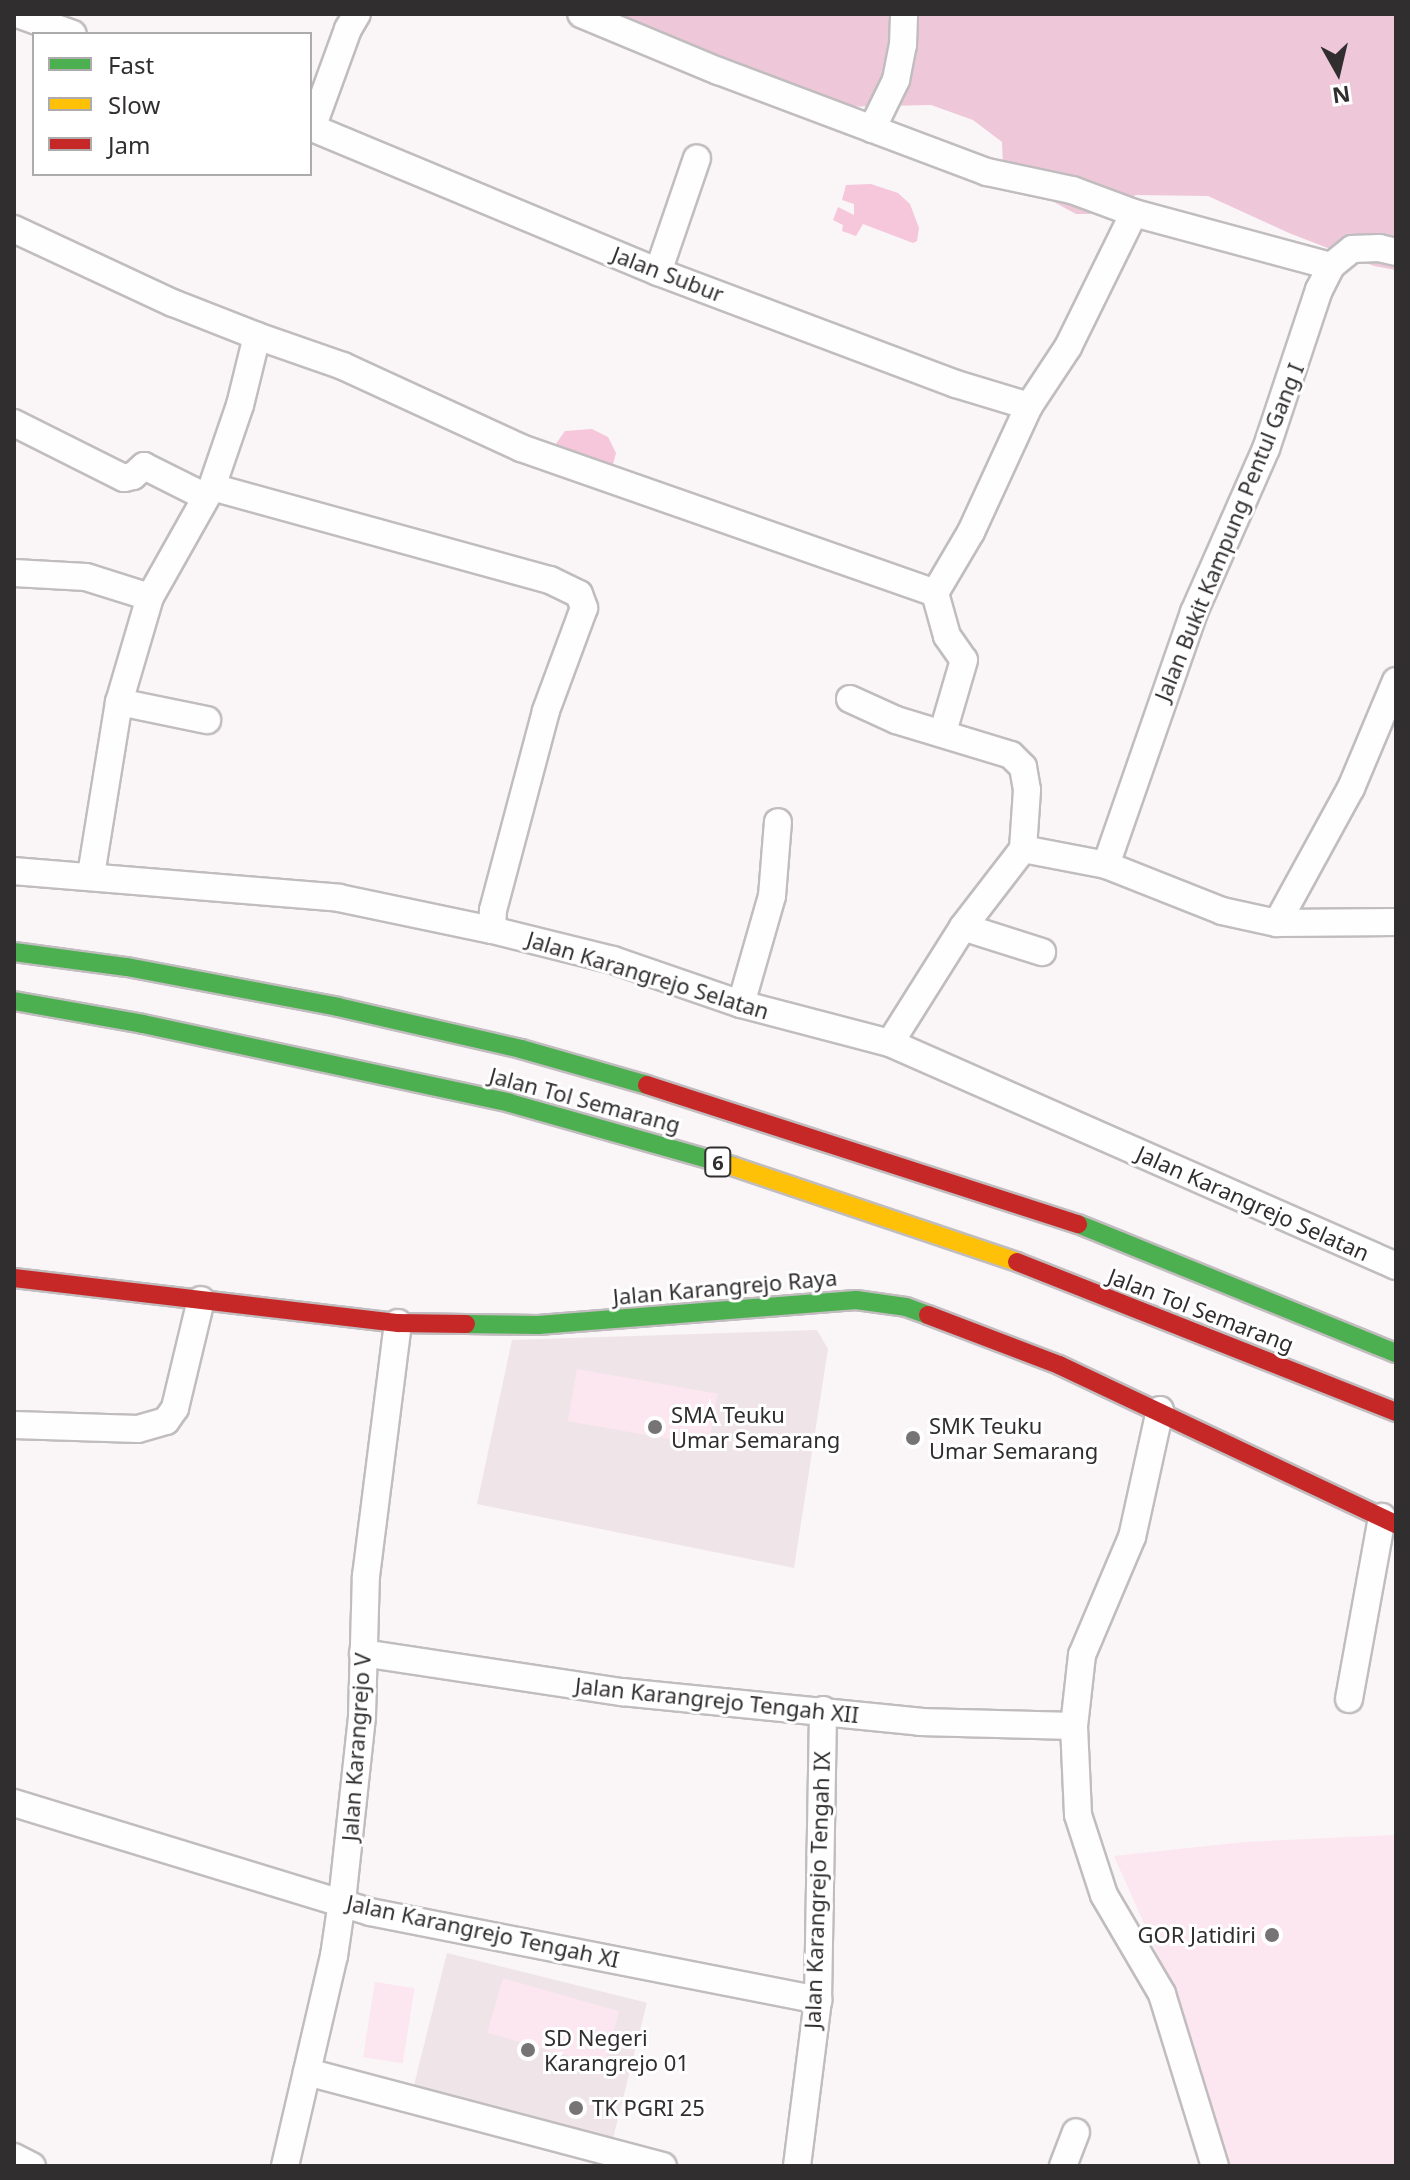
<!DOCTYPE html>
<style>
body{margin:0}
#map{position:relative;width:1410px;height:2180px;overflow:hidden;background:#faf5f7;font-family:"Noto Sans",sans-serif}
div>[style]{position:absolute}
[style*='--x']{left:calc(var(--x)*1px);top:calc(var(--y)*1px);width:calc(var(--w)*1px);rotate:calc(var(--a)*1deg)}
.built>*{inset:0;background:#efe4e8;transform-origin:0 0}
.green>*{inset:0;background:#fce6ef;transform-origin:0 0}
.forest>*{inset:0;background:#eec8d8}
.water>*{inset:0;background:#f6c7da}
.roads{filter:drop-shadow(2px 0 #c1bdbf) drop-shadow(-2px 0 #c1bdbf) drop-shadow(0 2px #c1bdbf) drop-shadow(0 -2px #c1bdbf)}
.street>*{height:26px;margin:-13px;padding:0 13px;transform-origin:13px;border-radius:13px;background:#fefefe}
.fast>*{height:18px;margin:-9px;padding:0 9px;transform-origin:9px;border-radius:9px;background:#4caf50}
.slow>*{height:18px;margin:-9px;padding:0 9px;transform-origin:9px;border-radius:9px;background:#ffc107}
.jam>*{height:18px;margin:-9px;padding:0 9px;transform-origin:9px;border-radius:9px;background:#c62828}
.dots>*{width:22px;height:22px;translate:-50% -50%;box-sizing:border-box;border:4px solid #fff;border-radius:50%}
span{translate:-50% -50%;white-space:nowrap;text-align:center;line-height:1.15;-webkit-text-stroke:6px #fff;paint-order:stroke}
.shield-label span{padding:2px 6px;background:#fff;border:2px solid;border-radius:6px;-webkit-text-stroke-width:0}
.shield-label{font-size:20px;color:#312e2f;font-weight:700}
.street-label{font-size:22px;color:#312e2f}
.poi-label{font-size:22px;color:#312e2f}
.left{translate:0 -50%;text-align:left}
.right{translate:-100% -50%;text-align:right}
.frame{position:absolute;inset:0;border:16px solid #312e2f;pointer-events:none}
.legend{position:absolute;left:32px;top:32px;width:280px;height:144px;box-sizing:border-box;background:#fff;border:2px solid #adabac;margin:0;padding:10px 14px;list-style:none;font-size:24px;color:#312e2f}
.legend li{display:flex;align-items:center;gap:16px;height:40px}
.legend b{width:40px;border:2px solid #adabac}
.north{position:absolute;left:1298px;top:32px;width:80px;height:80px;-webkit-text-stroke:6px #fff;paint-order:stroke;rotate:172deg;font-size:22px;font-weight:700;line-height:32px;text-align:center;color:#312e2f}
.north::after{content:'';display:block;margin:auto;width:28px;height:36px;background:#312e2f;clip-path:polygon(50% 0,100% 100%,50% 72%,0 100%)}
</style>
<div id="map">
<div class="built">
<div style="clip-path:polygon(817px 1330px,828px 1349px,794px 1568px,477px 1504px,512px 1340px)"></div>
<div style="left:447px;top:1953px;width:206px;height:151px;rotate:14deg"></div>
</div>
<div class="green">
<div style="left:577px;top:1369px;width:143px;height:53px;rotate:10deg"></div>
<div style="clip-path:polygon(1396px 1835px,1396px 2166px,1222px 2166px,1184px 2013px,1114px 1856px,1245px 1842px)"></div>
<div style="left:503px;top:1978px;width:121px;height:57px;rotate:16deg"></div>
<div style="left:375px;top:1982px;width:40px;height:76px;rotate:9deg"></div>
</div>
<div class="forest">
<div style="clip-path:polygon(603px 14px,1396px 14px,1396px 270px,1374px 266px,1289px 233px,1208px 196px,1136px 195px,1090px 214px,1076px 214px,1052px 201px,1004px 191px,1002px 142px,973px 120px,931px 105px,836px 107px)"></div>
</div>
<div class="water">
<div style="clip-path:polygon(871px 184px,898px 193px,910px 204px,919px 228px,917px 241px,913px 243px,863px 224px,856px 236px,842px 231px,843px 225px,833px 220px,838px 207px,854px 215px,854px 204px,842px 200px,846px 185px)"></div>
<div style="clip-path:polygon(592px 429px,608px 437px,616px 453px,612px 468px,553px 448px,565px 431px)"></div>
</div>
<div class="roads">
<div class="street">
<div style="--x:17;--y:14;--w:59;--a:19.7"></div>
<div style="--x:310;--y:127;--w:377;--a:22.6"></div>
<div style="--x:658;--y:272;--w:318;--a:20.6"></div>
<div style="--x:956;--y:384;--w:76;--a:16.8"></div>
<div style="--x:312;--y:128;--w:105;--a:-70"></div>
<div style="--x:348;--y:29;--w:17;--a:-59"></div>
<div style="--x:872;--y:129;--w:55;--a:-63.9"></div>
<div style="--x:896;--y:80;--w:36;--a:-79"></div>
<div style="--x:903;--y:45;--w:31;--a:-88"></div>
<div style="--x:1134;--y:213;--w:204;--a:15.1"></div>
<div style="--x:14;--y:229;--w:175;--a:25"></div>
<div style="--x:173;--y:303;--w:90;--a:21.4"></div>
<div style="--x:257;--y:336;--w:71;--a:103.8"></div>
<div style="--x:240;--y:405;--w:87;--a:108.9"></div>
<div style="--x:212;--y:487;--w:126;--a:119.4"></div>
<div style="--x:150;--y:597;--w:109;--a:106.4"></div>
<div style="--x:119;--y:702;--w:175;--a:99.2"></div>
<div style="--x:658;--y:272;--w:120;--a:-71.1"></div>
<div style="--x:257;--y:336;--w:91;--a:19.2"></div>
<div style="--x:343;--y:366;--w:196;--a:24.7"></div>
<div style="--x:521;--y:448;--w:439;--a:19.3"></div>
<div style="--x:935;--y:593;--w:71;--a:-59.5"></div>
<div style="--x:971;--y:532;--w:139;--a:-65.3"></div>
<div style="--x:1029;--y:406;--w:71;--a:-56.5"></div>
<div style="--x:1068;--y:347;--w:149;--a:-63.8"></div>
<div style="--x:1134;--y:213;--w:66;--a:-159.6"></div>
<div style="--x:1072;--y:190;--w:87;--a:-168"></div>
<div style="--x:987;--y:172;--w:287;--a:-159.4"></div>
<div style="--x:718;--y:71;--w:148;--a:-157.4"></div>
<div style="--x:14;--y:423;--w:123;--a:26.6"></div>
<div style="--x:124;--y:478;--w:9;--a:-13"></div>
<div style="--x:133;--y:476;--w:15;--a:-42"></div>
<div style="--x:144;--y:466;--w:69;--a:26.6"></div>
<div style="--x:212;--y:487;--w:351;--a:15.4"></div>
<div style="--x:550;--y:580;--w:32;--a:26"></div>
<div style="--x:579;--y:594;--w:15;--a:70"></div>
<div style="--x:584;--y:608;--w:110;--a:110.3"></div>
<div style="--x:546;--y:711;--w:206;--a:104.9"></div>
<div style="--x:493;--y:910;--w:20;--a:93"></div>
<div style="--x:14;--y:573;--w:72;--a:3.2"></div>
<div style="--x:86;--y:577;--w:67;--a:17.4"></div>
<div style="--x:935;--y:593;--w:45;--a:74.4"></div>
<div style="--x:947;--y:636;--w:29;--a:55"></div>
<div style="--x:964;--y:660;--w:75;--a:106.3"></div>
<div style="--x:850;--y:699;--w:51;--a:24.5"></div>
<div style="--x:896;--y:720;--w:120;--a:16.9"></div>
<div style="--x:1011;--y:755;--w:17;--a:45"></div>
<div style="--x:1023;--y:767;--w:23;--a:80"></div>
<div style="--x:1027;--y:790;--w:59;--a:93.9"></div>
<div style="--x:119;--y:702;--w:90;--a:11.6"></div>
<div style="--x:1106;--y:865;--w:268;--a:-70.8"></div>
<div style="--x:1194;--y:612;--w:178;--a:-66.2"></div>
<div style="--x:1266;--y:449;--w:168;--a:-71.6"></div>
<div style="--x:1319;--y:290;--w:27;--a:-63"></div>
<div style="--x:1331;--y:266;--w:27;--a:-39"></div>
<div style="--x:1352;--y:249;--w:27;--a:-2"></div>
<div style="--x:1379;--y:248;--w:17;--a:13"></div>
<div style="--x:14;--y:871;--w:326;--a:4.7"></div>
<div style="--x:339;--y:898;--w:156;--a:11.8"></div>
<div style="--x:492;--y:930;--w:125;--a:13.9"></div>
<div style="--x:613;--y:960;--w:135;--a:19"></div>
<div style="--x:741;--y:1004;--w:154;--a:14.7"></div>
<div style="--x:890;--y:1043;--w:553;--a:23.78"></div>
<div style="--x:1277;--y:923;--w:154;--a:-61.3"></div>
<div style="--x:1351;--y:788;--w:116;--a:-67.2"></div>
<div style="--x:963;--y:927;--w:83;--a:17.6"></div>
<div style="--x:741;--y:1004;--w:112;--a:-74"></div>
<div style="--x:772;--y:896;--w:74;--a:-85.4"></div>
<div style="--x:890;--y:1043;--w:137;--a:-57.8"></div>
<div style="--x:963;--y:927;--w:98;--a:-52.4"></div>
<div style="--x:1023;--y:849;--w:85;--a:10.9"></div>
<div style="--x:1106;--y:865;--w:125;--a:21.6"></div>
<div style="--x:1222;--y:911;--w:56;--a:12.3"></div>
<div style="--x:1277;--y:923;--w:119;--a:-0.5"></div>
<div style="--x:1160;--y:1410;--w:130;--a:102.4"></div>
<div style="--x:1132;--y:1537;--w:128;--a:113"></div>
<div style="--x:1082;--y:1655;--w:71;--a:96.4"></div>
<div style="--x:1074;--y:1726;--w:89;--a:87.4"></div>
<div style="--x:1078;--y:1815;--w:84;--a:72"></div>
<div style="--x:1104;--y:1895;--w:115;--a:59.6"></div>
<div style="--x:1162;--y:1994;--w:180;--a:72.9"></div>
<div style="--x:14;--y:1425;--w:124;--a:1.8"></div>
<div style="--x:138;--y:1429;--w:29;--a:-16"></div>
<div style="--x:166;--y:1421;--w:16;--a:-55"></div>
<div style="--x:175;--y:1408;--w:111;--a:-76.5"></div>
<div style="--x:363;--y:1653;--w:262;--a:8.6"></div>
<div style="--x:622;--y:1692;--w:300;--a:5.7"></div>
<div style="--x:920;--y:1722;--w:154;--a:1.5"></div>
<div style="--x:1349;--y:1699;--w:185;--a:-79.7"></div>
<div style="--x:14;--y:1803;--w:372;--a:17"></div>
<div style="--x:370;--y:1912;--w:457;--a:11.1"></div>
<div style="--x:307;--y:2072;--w:368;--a:14.8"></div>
<div style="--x:14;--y:2157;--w:20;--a:27"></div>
<div style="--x:285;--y:2166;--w:216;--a:-76.9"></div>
<div style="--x:334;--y:1956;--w:56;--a:-81.7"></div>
<div style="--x:342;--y:1901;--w:186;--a:-83.8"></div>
<div style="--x:362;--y:1716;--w:140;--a:-88.4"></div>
<div style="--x:366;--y:1576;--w:255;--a:-82.8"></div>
<div style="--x:797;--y:2166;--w:167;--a:-82.8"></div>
<div style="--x:818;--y:2000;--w:290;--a:-89"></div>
<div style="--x:1063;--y:2166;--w:36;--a:-69"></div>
</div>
<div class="fast">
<div style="--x:14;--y:952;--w:114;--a:7.6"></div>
<div style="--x:127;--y:967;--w:215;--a:10.7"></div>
<div style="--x:338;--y:1007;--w:188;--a:12.9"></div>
<div style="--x:521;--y:1049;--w:131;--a:15.9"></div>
<div style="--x:14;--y:1001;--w:131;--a:10.1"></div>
<div style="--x:143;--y:1024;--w:375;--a:12.1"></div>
<div style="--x:510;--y:1103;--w:231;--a:15.8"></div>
<div style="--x:1078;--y:1224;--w:343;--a:22.1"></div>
<div style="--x:466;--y:1324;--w:72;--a:0.8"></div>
<div style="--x:538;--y:1325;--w:319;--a:-4.5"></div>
<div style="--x:856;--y:1300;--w:50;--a:8"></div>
<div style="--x:906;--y:1307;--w:23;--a:20"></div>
</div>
<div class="slow">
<div style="--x:732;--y:1166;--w:301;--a:18.6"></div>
</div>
<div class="jam">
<div style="--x:647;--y:1085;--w:453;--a:17.9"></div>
<div style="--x:1017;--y:1262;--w:408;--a:21.6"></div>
<div style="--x:14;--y:1278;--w:387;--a:6.7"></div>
<div style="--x:398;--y:1323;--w:68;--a:0.8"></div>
<div style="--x:928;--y:1315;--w:140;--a:20.9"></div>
<div style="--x:1059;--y:1365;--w:373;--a:25.3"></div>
</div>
</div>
<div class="dots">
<div style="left:655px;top:1427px;background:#777475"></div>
<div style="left:913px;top:1438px;background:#777475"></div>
<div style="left:1272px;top:1935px;background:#777475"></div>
<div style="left:528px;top:2050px;background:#777475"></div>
<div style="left:576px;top:2108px;background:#777475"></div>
</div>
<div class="shield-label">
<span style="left:718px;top:1162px">6</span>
</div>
<div class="street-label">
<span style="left:668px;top:274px;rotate:21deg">Jalan Subur</span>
<span style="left:1229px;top:532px;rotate:-68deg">Jalan Bukit Kampung Pentul Gang I</span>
<span style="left:648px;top:975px;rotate:17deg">Jalan Karangrejo Selatan</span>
<span style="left:585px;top:1100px;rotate:15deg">Jalan Tol Semarang</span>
<span style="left:1253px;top:1203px;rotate:24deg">Jalan Karangrejo Selatan</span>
<span style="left:725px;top:1287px;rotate:-5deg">Jalan Karangrejo Raya</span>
<span style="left:1201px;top:1310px;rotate:21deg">Jalan Tol Semarang</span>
<span style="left:717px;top:1700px;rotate:6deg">Jalan Karangrejo Tengah XII</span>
<span style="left:356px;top:1747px;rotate:-86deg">Jalan Karangrejo V</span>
<span style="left:817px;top:1890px;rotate:-88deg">Jalan Karangrejo Tengah IX</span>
<span style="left:483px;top:1931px;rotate:12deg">Jalan Karangrejo Tengah XI</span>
</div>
<div class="poi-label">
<span class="left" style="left:671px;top:1427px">SMA Teuku<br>Umar Semarang</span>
<span class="left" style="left:929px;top:1438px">SMK Teuku<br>Umar Semarang</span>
<span class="right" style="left:1256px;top:1935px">GOR Jatidiri</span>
<span class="left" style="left:544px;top:2050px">SD Negeri<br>Karangrejo 01</span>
<span class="left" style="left:592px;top:2108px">TK PGRI 25</span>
</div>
<div class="frame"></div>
<ul class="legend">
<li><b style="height:10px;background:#4caf50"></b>Fast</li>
<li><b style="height:10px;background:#ffc107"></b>Slow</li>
<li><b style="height:10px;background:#c62828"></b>Jam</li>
</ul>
<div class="north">N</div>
</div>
